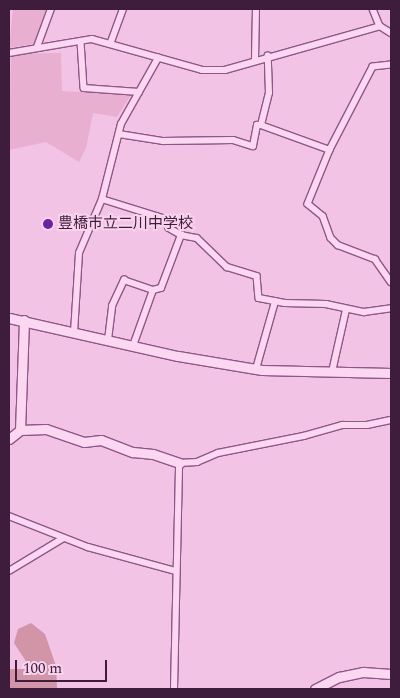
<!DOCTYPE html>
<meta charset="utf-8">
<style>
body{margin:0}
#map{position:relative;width:400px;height:698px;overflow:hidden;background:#f2c3e4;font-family:Spectral,"Noto Sans JP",serif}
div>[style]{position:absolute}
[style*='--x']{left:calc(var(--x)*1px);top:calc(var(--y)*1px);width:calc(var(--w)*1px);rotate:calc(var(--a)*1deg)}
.farmland>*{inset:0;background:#e9afd0}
.green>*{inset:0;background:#d295a7}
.roads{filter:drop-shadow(1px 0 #8f5788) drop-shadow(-1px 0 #8f5788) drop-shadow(0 1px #8f5788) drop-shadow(0 -1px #8f5788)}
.street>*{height:5.5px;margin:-2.75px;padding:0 2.75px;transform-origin:2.75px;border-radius:2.75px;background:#fcd7f1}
.secondary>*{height:9px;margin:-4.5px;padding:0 4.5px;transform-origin:4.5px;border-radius:4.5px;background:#fcd7f1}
.dots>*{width:14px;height:14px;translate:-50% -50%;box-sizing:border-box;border:2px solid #f9d3ed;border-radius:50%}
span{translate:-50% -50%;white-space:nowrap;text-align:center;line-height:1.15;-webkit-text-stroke:4px #f9d3ed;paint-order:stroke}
.poi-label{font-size:15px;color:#3d1d3b}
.left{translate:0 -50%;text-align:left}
.frame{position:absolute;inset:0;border:10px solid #3d1d3b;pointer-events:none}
.scale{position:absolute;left:15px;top:660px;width:92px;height:22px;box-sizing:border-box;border:2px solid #3d1d3b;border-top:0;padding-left:6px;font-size:15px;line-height:18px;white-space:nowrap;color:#3d1d3b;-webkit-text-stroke:4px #f9d3ed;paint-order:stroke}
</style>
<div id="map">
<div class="farmland">
<div style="clip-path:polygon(13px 9px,46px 9px,34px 44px,9px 48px)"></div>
<div style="clip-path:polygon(61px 53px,62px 91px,131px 95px,117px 117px,93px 113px,86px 148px,79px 162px,46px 142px,9px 150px,11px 54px)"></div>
</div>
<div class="green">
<div style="clip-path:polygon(31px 623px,45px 634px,56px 666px,57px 689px,9px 689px,9px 669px,31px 669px,14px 643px,18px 629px)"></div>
</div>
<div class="roads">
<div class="street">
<div style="--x:373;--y:9;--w:18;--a:68"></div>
<div style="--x:81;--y:42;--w:46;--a:86.3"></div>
<div style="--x:84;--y:88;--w:55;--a:4.2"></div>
<div style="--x:111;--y:42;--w:35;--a:-70"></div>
<div style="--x:37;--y:47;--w:40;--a:-69.8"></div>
<div style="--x:9;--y:53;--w:84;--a:-9.6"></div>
<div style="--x:92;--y:39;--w:114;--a:15.7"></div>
<div style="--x:202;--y:70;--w:23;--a:0"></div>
<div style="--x:225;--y:70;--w:161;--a:-15.8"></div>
<div style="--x:380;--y:26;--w:13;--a:32"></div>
<div style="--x:255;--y:60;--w:51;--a:-88.9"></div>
<div style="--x:391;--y:65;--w:18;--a:174"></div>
<div style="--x:373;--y:67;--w:93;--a:117.4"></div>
<div style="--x:330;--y:150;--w:58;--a:112.2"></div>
<div style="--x:308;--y:204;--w:19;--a:39"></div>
<div style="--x:323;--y:216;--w:23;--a:70"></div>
<div style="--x:331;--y:238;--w:10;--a:45"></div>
<div style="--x:338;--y:245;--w:40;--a:21"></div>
<div style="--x:375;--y:259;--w:28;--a:55"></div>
<div style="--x:261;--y:125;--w:33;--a:-76"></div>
<div style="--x:269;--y:93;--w:37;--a:-92"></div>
<div style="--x:119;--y:134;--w:45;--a:9"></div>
<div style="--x:163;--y:141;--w:70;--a:-0.8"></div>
<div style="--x:233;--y:140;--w:21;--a:17"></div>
<div style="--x:253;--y:146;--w:21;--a:-79"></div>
<div style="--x:257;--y:125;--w:4;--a:0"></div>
<div style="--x:261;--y:125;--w:73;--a:19.9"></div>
<div style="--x:102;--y:199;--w:67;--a:17.4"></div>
<div style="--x:166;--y:219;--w:9;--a:72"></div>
<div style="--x:169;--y:228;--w:14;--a:30"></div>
<div style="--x:181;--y:235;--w:16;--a:11"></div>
<div style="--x:197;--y:238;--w:42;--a:44"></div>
<div style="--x:227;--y:267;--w:31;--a:17"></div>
<div style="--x:257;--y:276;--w:22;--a:85"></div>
<div style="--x:259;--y:298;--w:26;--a:11"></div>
<div style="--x:285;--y:303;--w:41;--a:1.4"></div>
<div style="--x:326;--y:304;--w:39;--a:12"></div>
<div style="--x:364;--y:312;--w:27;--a:-8"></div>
<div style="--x:74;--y:333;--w:80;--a:-86.4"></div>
<div style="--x:79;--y:253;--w:59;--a:-66.9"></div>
<div style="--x:102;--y:199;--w:77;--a:-75.8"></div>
<div style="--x:121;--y:124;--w:76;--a:-60.7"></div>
<div style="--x:108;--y:340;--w:34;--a:-83"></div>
<div style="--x:112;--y:306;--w:29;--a:-65"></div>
<div style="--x:124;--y:280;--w:31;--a:19"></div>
<div style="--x:133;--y:346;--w:59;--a:-70.3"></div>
<div style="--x:153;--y:290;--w:8;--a:-14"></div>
<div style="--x:161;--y:288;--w:57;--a:-69.3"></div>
<div style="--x:256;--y:369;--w:70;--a:-74.2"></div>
<div style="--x:332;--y:372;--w:64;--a:-77.3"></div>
<div style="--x:9;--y:516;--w:85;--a:21.4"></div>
<div style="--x:88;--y:547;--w:91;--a:15.3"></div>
<div style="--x:9;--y:571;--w:62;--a:-31.1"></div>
<div style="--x:174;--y:689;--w:226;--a:-88.7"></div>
<div style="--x:179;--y:463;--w:18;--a:-3"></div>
<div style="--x:197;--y:462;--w:23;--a:-23"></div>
<div style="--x:218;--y:453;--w:88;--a:-11.2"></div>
<div style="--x:304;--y:436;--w:40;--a:-16"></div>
<div style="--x:342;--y:425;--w:25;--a:0"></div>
<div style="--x:367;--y:425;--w:25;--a:-12"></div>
</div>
<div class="secondary">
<div style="--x:9;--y:318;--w:173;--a:12.7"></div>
<div style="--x:178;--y:356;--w:85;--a:9.5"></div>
<div style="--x:262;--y:370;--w:129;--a:1.3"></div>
<div style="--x:20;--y:430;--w:110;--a:-87.9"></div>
<div style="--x:9;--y:439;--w:14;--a:-39"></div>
<div style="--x:20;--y:430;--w:26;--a:-2"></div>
<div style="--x:46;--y:429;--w:40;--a:18.9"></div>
<div style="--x:84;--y:442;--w:17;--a:-7"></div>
<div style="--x:101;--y:440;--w:34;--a:21"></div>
<div style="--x:133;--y:452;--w:20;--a:6"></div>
<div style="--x:153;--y:454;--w:28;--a:19"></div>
<div style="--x:315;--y:689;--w:27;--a:-27"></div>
<div style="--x:339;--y:677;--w:25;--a:-12"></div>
<div style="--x:363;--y:672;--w:28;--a:4"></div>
</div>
</div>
<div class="dots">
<div style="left:48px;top:224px;background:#6f21a4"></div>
</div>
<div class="poi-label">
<span class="left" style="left:58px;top:224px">豊橋市立二川中学校</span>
</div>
<div class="frame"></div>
<div class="scale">100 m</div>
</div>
